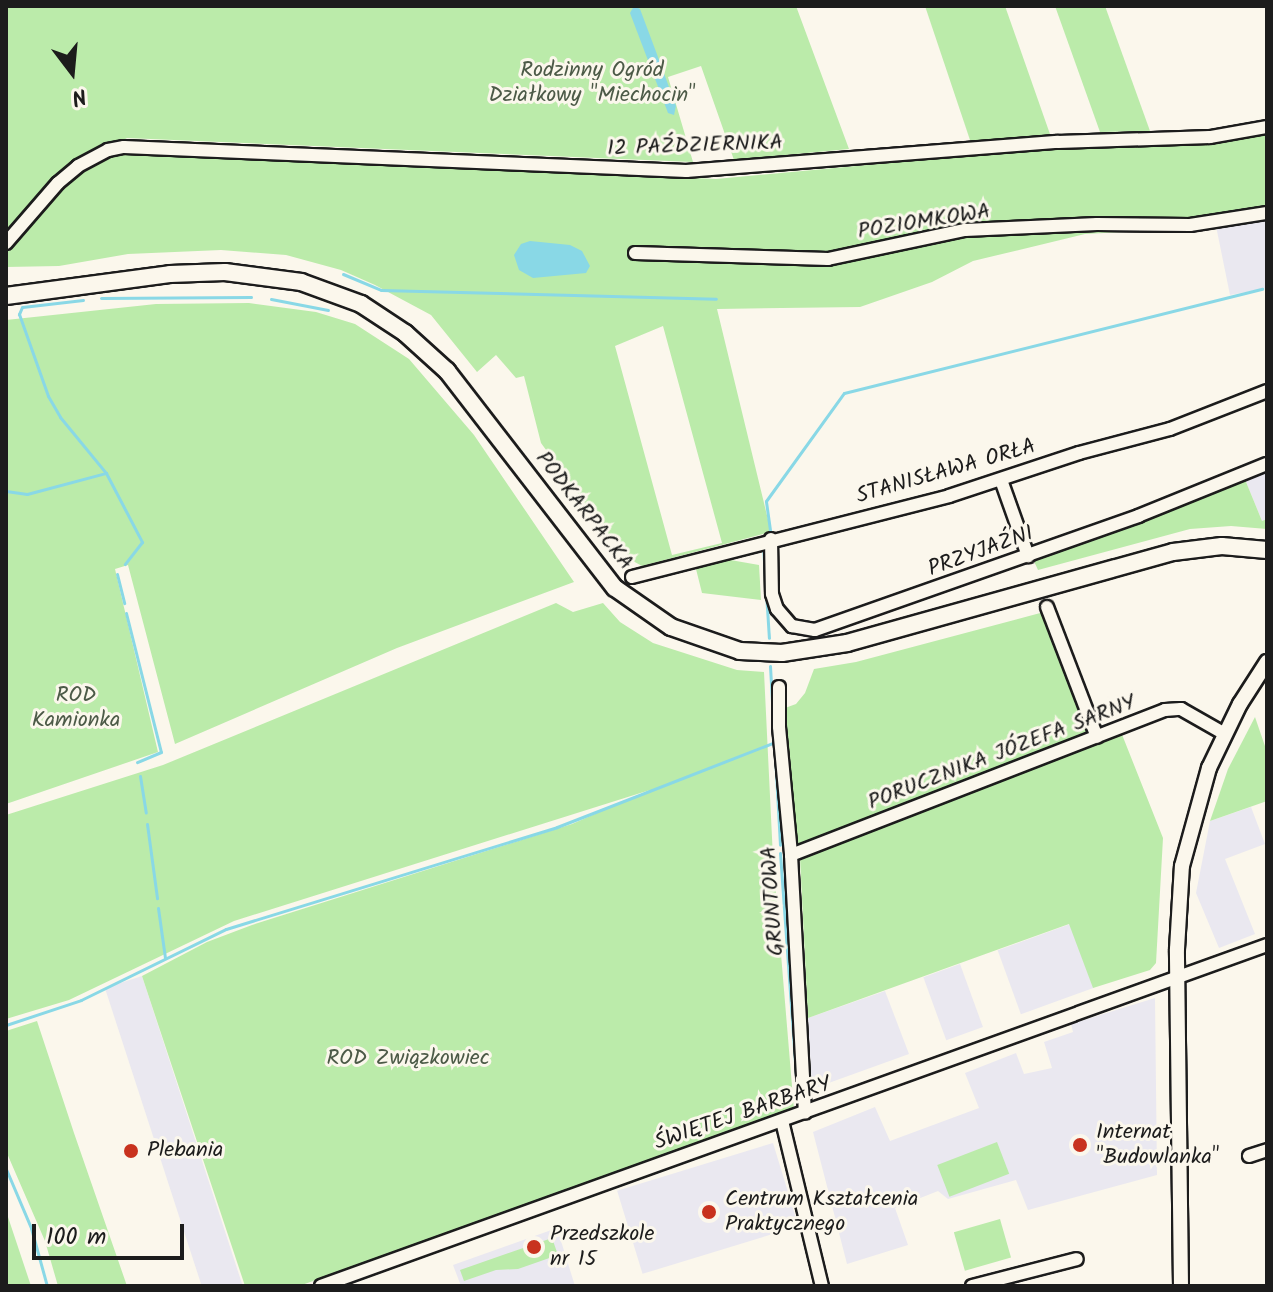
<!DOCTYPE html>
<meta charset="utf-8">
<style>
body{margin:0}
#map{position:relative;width:1273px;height:1292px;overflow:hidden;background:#fbf7ec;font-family:Kalam,sans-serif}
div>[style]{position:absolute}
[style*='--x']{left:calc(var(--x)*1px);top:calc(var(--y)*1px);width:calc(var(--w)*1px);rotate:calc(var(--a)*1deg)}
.built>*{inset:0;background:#eae8f0;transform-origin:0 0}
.green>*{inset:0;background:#bbebaa;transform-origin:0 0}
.water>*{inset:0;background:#89d8e6}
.stream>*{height:3px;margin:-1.5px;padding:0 1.5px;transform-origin:1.5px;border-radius:1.5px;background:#89d8e6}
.roads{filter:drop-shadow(2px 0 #1c1c1c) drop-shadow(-2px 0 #1c1c1c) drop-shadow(0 2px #1c1c1c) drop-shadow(0 -2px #1c1c1c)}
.minor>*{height:12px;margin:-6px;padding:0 6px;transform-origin:6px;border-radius:6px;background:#fbf7ec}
.tertiary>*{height:14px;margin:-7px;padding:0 7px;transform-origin:7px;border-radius:7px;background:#fbf7ec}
.secondary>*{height:16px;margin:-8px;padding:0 8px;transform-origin:8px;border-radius:8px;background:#fbf7ec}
.dots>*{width:22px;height:22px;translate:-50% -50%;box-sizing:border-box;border:4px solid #fbf7ec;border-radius:50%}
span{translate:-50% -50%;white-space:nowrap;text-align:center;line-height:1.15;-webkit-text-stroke:6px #fbf7ec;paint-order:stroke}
.park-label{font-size:22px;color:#4c5a47}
.street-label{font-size:22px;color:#1c1c1c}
.poi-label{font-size:22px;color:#1c1c1c}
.left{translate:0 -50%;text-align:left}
.frame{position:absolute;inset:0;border:8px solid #1c1c1c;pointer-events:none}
.north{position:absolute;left:32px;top:32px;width:80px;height:80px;-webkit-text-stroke:6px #fbf7ec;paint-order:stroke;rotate:164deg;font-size:22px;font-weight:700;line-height:32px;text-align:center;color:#1c1c1c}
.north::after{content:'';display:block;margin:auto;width:28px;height:36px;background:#1c1c1c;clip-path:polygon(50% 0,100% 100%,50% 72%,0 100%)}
.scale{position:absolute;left:32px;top:1224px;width:152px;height:36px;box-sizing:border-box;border:4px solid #1c1c1c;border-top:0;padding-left:10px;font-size:24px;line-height:28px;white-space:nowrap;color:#1c1c1c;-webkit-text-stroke:6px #fbf7ec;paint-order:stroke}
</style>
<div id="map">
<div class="built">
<div style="clip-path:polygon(1267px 218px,1267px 288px,1230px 295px,1216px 226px)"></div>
<div style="clip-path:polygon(1267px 468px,1267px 519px,1262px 521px,1244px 477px)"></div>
<div style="clip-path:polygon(1251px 807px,1265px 844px,1225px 859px,1255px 934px,1219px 948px,1196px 893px,1210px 821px)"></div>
<div style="left:1070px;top:924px;width:68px;height:77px;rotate:70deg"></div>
<div style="left:960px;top:964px;width:67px;height:39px;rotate:70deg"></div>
<div style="left:142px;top:976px;width:327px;height:39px;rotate:72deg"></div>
<div style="clip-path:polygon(885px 991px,909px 1054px,812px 1089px,808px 1018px)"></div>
<div style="clip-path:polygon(1155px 998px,1157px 1175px,1028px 1210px,1016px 1180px,948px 1199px,938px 1191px,895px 1208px,908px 1245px,847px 1264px,813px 1132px,875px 1107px,890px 1141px,979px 1108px,965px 1073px,1016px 1053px,1024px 1074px,1052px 1068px,1044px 1042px,1073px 1032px,1071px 1024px)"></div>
<div style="left:773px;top:1143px;width:87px;height:163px;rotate:73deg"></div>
<div style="clip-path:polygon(557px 1228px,575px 1286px,461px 1286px,453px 1265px)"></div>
</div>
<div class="green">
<div style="clip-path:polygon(evenodd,6px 6px,796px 6px,849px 149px,734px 160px,701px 66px,668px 77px,693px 162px,127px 138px,101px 152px,716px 179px,1039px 149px,1204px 145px,1267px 132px,1267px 212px,1181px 229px,1085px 234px,973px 261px,932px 282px,860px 307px,717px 309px,771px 532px,642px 566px,633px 561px,603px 528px,541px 443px,524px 376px,516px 378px,496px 355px,477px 372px,431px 315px,375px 285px,341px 270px,286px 255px,221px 250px,128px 254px,59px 266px,6px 267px,6px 6px,663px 326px,722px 543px,672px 555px,615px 346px,663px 326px)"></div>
<div style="clip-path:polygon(925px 6px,1005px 6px,1051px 137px,971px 143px)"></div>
<div style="clip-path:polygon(1055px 6px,1105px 6px,1150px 131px,1100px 132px)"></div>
<div style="clip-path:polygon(249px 303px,316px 312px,355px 324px,409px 359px,474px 435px,574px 582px,397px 648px,175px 744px,128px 565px,115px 569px,158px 752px,6px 804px,6px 320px,156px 304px)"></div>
<div style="clip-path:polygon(1244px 477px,1262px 521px,1267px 519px,1267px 529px,1231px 526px,1190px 529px,1038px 570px,1033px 559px)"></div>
<div style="clip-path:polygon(719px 558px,759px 565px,761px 600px,702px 593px,695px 565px)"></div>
<div style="clip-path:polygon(556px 603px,573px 612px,603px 603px,620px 622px,653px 643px,737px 670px,764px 672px,773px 858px,794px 1110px,299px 1286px,245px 1286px,142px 976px,207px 942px,252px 925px,572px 824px,650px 790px,234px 921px,69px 1000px,6px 1019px,6px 815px,163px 765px)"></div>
<div style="clip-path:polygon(1044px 612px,1092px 732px,796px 847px,785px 708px,796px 704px,805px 693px,814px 669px,856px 662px)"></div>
<div style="clip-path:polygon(1255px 717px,1267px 752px,1267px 801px,1210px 821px,1228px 769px)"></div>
<div style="clip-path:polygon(1121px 732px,1163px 838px,1156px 963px,1150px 970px,1093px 988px,1069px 924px,808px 1018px,800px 858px)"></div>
<div style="clip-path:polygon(37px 1021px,74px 1133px,127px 1286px,58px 1286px,45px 1241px,6px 1151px,6px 1031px)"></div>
<div style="left:997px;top:1142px;width:34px;height:64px;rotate:69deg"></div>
<div style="clip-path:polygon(6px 1211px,31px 1286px,6px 1286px)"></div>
<div style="left:1000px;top:1219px;width:40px;height:48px;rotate:74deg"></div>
<div style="clip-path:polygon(552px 1238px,558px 1255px,518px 1269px,496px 1270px,464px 1281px,460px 1270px)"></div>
</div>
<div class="water">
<div style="clip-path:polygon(634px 6px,640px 9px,655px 49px,676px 106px,674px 115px,668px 113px,630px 13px)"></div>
<div style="clip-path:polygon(530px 241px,570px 245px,582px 251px,590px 266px,586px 273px,533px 278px,519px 270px,514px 255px,521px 244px)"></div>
</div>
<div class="stream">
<div style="--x:343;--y:274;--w:41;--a:22.8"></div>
<div style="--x:381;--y:290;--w:335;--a:1.5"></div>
<div style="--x:101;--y:298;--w:150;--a:-0.4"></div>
<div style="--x:271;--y:299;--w:58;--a:10.9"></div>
<div style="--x:83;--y:300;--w:61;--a:173.5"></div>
<div style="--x:22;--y:307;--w:8;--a:113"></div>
<div style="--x:19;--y:314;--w:87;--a:70.5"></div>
<div style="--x:48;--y:396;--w:24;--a:60"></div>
<div style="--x:60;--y:417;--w:72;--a:50.6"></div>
<div style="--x:106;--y:473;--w:78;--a:62.4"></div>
<div style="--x:142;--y:542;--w:28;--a:128"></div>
<div style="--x:6;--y:491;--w:21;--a:8"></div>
<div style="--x:27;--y:494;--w:82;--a:-14.9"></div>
<div style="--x:770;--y:530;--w:29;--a:-98"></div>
<div style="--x:766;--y:501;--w:133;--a:-54.2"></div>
<div style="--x:844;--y:393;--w:431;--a:-14"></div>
<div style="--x:763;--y:546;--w:92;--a:86.3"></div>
<div style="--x:117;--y:574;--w:30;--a:76"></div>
<div style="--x:126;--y:613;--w:143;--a:75.9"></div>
<div style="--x:161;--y:752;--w:26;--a:157"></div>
<div style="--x:770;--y:666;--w:179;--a:86.8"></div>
<div style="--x:140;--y:776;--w:37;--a:81"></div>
<div style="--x:147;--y:824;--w:75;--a:82.3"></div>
<div style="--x:780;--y:853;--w:252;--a:85.9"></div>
<div style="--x:158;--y:908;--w:50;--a:82"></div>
<div style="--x:6;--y:1025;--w:79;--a:-18.4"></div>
<div style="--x:81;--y:1000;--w:161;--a:-26.1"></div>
<div style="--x:226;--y:929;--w:346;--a:-17.1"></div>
<div style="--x:557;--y:827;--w:231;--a:-21.3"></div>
<div style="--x:6;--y:1169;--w:64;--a:67"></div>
<div style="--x:31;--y:1228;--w:60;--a:74.6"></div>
</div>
<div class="roads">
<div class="minor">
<div style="--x:6;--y:243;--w:79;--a:-49.1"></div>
<div style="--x:58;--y:183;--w:26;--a:-40"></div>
<div style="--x:78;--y:166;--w:34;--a:-28"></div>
<div style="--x:108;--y:150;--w:16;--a:-11"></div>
<div style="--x:124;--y:147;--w:563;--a:2.45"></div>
<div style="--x:686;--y:171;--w:373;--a:-4.5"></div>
<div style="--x:1058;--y:142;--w:152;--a:-1.9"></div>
<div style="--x:1210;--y:137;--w:58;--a:-10"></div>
<div style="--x:635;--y:253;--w:193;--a:1.8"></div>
<div style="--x:828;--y:259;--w:140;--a:-12"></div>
<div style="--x:965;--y:230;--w:132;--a:-2.6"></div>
<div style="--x:1097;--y:224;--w:93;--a:0.6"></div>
<div style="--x:1190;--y:225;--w:78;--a:-8.9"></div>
<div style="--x:1001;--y:480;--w:81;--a:70.4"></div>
<div style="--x:771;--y:539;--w:55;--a:89"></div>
<div style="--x:772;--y:594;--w:16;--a:72"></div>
<div style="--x:777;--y:609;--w:23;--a:49"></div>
<div style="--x:792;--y:626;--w:23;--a:10"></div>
<div style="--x:815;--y:630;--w:343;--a:-19.4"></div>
<div style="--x:1138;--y:516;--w:139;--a:-22"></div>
<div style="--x:632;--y:577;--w:327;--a:-14.3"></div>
<div style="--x:949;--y:496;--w:137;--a:-18.3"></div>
<div style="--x:1079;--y:453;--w:94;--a:-14.8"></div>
<div style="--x:1170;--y:429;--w:104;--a:-21.4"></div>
<div style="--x:1047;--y:607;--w:139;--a:69"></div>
<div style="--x:779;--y:687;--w:40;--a:90"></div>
<div style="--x:779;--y:727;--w:129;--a:84.6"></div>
<div style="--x:791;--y:855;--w:258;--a:86.9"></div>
<div style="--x:791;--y:855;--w:401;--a:-21.2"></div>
<div style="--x:1165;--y:710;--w:16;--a:-4"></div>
<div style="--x:1181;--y:709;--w:51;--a:29.6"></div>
<div style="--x:782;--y:1121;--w:170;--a:76.4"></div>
<div style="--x:1249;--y:1156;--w:19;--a:-18"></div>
<div style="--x:321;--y:1286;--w:1006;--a:-19.82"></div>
<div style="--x:972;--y:1286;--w:108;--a:-14.4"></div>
</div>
<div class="tertiary">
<div style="--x:1181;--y:1286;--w:337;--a:-90.7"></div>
<div style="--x:1177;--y:949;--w:83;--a:-86.6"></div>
<div style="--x:1182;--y:866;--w:102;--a:-74.6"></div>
<div style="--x:1209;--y:768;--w:71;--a:-64.2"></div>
<div style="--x:1240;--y:704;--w:50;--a:-57.3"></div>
</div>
<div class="secondary">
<div style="--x:6;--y:296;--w:165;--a:-7.6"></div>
<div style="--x:170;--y:274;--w:55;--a:-2.1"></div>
<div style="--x:225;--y:272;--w:77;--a:7.5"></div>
<div style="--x:301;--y:282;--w:64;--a:20.1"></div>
<div style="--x:361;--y:304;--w:53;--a:33.4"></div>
<div style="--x:405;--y:333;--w:57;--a:42.1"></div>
<div style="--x:447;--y:371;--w:274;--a:52.3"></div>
<div style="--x:615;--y:588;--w:68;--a:34.9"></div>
<div style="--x:671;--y:627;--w:73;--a:19.2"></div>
<div style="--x:740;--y:651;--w:42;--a:2.7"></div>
<div style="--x:782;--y:653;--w:66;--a:-8.7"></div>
<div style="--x:847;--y:643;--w:338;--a:-15.6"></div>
<div style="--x:1173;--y:552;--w:49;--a:-7"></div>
<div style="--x:1222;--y:546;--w:45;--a:5.1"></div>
</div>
</div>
<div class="dots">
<div style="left:1080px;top:1145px;background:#c8321e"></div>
<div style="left:131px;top:1151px;background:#c8321e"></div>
<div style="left:709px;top:1212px;background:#c8321e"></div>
<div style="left:534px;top:1247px;background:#c8321e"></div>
</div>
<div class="park-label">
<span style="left:592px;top:83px">Rodzinny Ogród<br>Działkowy "Miechocin"</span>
<span style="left:76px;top:708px">ROD<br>Kamionka</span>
<span style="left:408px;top:1059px">ROD Związkowiec</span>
</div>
<div class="street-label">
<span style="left:695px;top:146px;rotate:-2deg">12 PAŹDZIERNIKA</span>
<span style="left:924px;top:222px;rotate:-9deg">POZIOMKOWA</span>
<span style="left:946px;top:472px;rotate:-16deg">STANISŁAWA ORŁA</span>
<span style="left:584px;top:511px;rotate:52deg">PODKARPACKA</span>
<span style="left:981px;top:552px;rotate:-20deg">PRZYJAŹNI</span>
<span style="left:1002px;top:753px;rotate:-21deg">PORUCZNIKA JÓZEFA SARNY</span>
<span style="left:773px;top:901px;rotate:-94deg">GRUNTOWA</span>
<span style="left:743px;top:1114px;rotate:-19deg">ŚWIĘTEJ BARBARY</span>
</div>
<div class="poi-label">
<span class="left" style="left:1096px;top:1145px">Internat<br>"Budowlanka"</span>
<span class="left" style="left:147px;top:1151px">Plebania</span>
<span class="left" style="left:725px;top:1212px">Centrum Kształcenia<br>Praktycznego</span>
<span class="left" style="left:550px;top:1247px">Przedszkole<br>nr 15</span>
</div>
<div class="frame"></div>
<div class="north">N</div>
<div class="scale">100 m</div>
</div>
